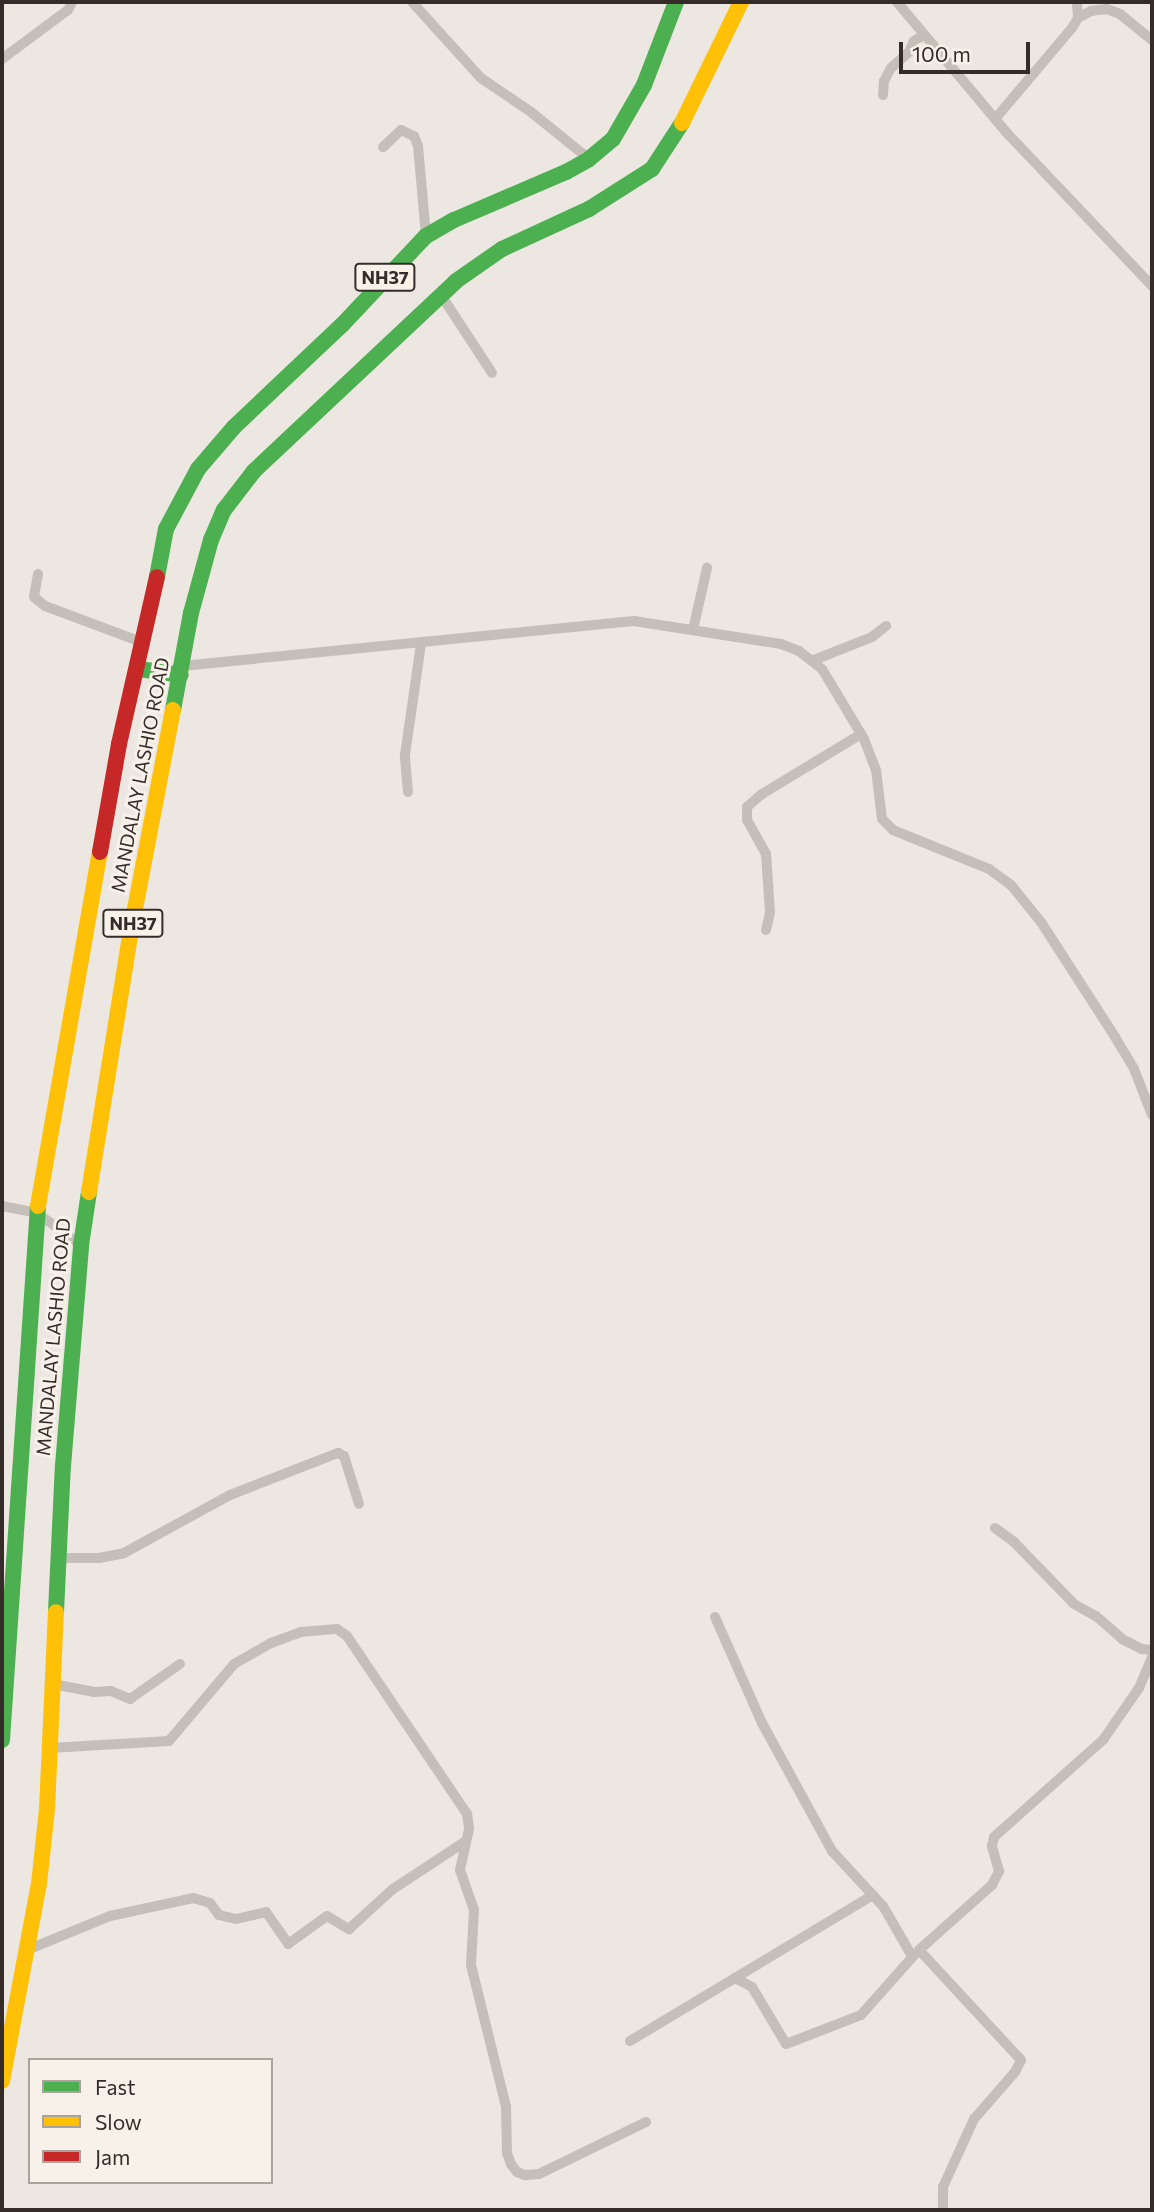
<!DOCTYPE html>
<style>
body{margin:0}
#map{position:relative;width:1154px;height:2212px;overflow:hidden;background:#ece7e1;font-family:Commissioner,sans-serif}
div>[style]{position:absolute}
[style*='--x']{left:calc(var(--x)*1px);top:calc(var(--y)*1px);width:calc(var(--w)*1px);rotate:calc(var(--a)*1deg)}
.street>*{height:10px;margin:-5px;padding:0 5px;transform-origin:5px;border-radius:5px;background:#c5bfba}
.fast>*{height:16px;margin:-8px;padding:0 8px;transform-origin:8px;border-radius:8px;background:#4caf50}
.slow>*{height:16px;margin:-8px;padding:0 8px;transform-origin:8px;border-radius:8px;background:#ffc107}
.jam>*{height:16px;margin:-8px;padding:0 8px;transform-origin:8px;border-radius:8px;background:#c62828}
span{translate:-50% -50%;white-space:nowrap;text-align:center;line-height:1.15;-webkit-text-stroke:6px #f8f1e9;paint-order:stroke}
.shield-label span{padding:2px 5px;background:#f8f1e9;border:2px solid;border-radius:5px;-webkit-text-stroke-width:0}
.shield-label{font-size:18px;color:#352c29;font-weight:700}
.street-label{font-size:19px;color:#352c29}
.frame{position:absolute;inset:0;border:4px solid #352c29;pointer-events:none}
.legend{position:absolute;left:28px;top:2058px;width:245px;height:126px;box-sizing:border-box;background:#f8f1e9;border:2px solid #aaa29c;margin:0;padding:9px 12px;list-style:none;font-size:21px;color:#352c29}
.legend li{display:flex;align-items:center;gap:14px;height:35px}
.legend b{width:35px;border:2px solid #aaa29c}
.scale{position:absolute;left:899px;top:42px;width:131px;height:32px;box-sizing:border-box;border:4px solid #352c29;border-top:0;padding-left:9px;font-size:21px;line-height:24px;white-space:nowrap;color:#352c29;-webkit-text-stroke:5px #f8f1e9;paint-order:stroke}
</style>
<div id="map">
<div class="street">
<div style="--x:412;--y:2;--w:103;--a:47.8"></div>
<div style="--x:481;--y:78;--w:60;--a:34.2"></div>
<div style="--x:531;--y:112;--w:75;--a:39"></div>
<div style="--x:897;--y:2;--w:170;--a:50"></div>
<div style="--x:1006;--y:132;--w:212;--a:46.5"></div>
<div style="--x:1078;--y:18;--w:15;--a:-28"></div>
<div style="--x:1091;--y:11;--w:16;--a:-7"></div>
<div style="--x:1107;--y:9;--w:14;--a:21"></div>
<div style="--x:1120;--y:14;--w:41;--a:39.1"></div>
<div style="--x:2;--y:59;--w:82;--a:-36.6"></div>
<div style="--x:68;--y:10;--w:9;--a:-63"></div>
<div style="--x:883;--y:95;--w:14;--a:-86"></div>
<div style="--x:884;--y:81;--w:15;--a:-62"></div>
<div style="--x:891;--y:68;--w:24;--a:-42"></div>
<div style="--x:909;--y:52;--w:12;--a:-66"></div>
<div style="--x:914;--y:41;--w:12;--a:-31"></div>
<div style="--x:995;--y:119;--w:119;--a:-49.8"></div>
<div style="--x:1072;--y:28;--w:12;--a:-59"></div>
<div style="--x:1078;--y:18;--w:16;--a:-94"></div>
<div style="--x:383;--y:147;--w:25;--a:-43"></div>
<div style="--x:401;--y:130;--w:14;--a:25"></div>
<div style="--x:414;--y:136;--w:11;--a:68"></div>
<div style="--x:418;--y:146;--w:90;--a:84.9"></div>
<div style="--x:441;--y:295;--w:93;--a:56.8"></div>
<div style="--x:38;--y:574;--w:23;--a:100"></div>
<div style="--x:34;--y:597;--w:14;--a:39"></div>
<div style="--x:45;--y:606;--w:106;--a:20.5"></div>
<div style="--x:693;--y:630;--w:64;--a:-77.3"></div>
<div style="--x:814;--y:660;--w:62;--a:-21.6"></div>
<div style="--x:872;--y:637;--w:18;--a:-38"></div>
<div style="--x:182;--y:666;--w:454;--a:-5.7"></div>
<div style="--x:634;--y:621;--w:149;--a:8.9"></div>
<div style="--x:781;--y:644;--w:19;--a:21"></div>
<div style="--x:799;--y:651;--w:29;--a:38"></div>
<div style="--x:822;--y:669;--w:82;--a:59"></div>
<div style="--x:864;--y:739;--w:33;--a:69"></div>
<div style="--x:876;--y:770;--w:49;--a:83"></div>
<div style="--x:882;--y:819;--w:16;--a:45"></div>
<div style="--x:893;--y:830;--w:104;--a:22.1"></div>
<div style="--x:989;--y:869;--w:27;--a:36"></div>
<div style="--x:1011;--y:885;--w:48;--a:51"></div>
<div style="--x:1041;--y:922;--w:137;--a:57.2"></div>
<div style="--x:1115;--y:1037;--w:37;--a:59"></div>
<div style="--x:1134;--y:1069;--w:49;--a:68.6"></div>
<div style="--x:408;--y:792;--w:37;--a:-95"></div>
<div style="--x:405;--y:755;--w:112;--a:-81.8"></div>
<div style="--x:766;--y:930;--w:18;--a:-77"></div>
<div style="--x:770;--y:912;--w:58;--a:-93.9"></div>
<div style="--x:766;--y:854;--w:39;--a:-119"></div>
<div style="--x:747;--y:820;--w:13;--a:-90"></div>
<div style="--x:747;--y:807;--w:20;--a:-41"></div>
<div style="--x:762;--y:794;--w:116;--a:-31.2"></div>
<div style="--x:2;--y:1206;--w:36;--a:11"></div>
<div style="--x:37;--y:1213;--w:54;--a:36"></div>
<div style="--x:995;--y:1528;--w:24;--a:36"></div>
<div style="--x:1014;--y:1542;--w:86;--a:45.9"></div>
<div style="--x:1074;--y:1604;--w:25;--a:29"></div>
<div style="--x:1096;--y:1616;--w:35;--a:41"></div>
<div style="--x:1122;--y:1639;--w:22;--a:27"></div>
<div style="--x:1142;--y:1649;--w:10;--a:6"></div>
<div style="--x:60;--y:1558;--w:39;--a:0"></div>
<div style="--x:99;--y:1558;--w:25;--a:-11"></div>
<div style="--x:124;--y:1553;--w:121;--a:-28.7"></div>
<div style="--x:230;--y:1495;--w:116;--a:-21.3"></div>
<div style="--x:338;--y:1453;--w:7;--a:27"></div>
<div style="--x:344;--y:1456;--w:50;--a:72.6"></div>
<div style="--x:715;--y:1617;--w:116;--a:66.1"></div>
<div style="--x:762;--y:1723;--w:146;--a:61.3"></div>
<div style="--x:832;--y:1851;--w:75;--a:47.2"></div>
<div style="--x:883;--y:1906;--w:58;--a:59.9"></div>
<div style="--x:53;--y:1684;--w:42;--a:11"></div>
<div style="--x:94;--y:1692;--w:17;--a:-3"></div>
<div style="--x:111;--y:1691;--w:21;--a:23"></div>
<div style="--x:130;--y:1699;--w:61;--a:-35"></div>
<div style="--x:50;--y:1748;--w:119;--a:-3.4"></div>
<div style="--x:169;--y:1741;--w:101;--a:-49.8"></div>
<div style="--x:234;--y:1664;--w:43;--a:-29.6"></div>
<div style="--x:271;--y:1643;--w:32;--a:-20"></div>
<div style="--x:301;--y:1632;--w:36;--a:-5"></div>
<div style="--x:337;--y:1629;--w:12;--a:35"></div>
<div style="--x:347;--y:1636;--w:215;--a:56"></div>
<div style="--x:467;--y:1814;--w:15;--a:82"></div>
<div style="--x:469;--y:1829;--w:42;--a:102.4"></div>
<div style="--x:460;--y:1870;--w:42;--a:70.7"></div>
<div style="--x:474;--y:1910;--w:55;--a:93.1"></div>
<div style="--x:471;--y:1965;--w:145;--a:76.1"></div>
<div style="--x:506;--y:2106;--w:47;--a:88.8"></div>
<div style="--x:507;--y:2153;--w:12;--a:70"></div>
<div style="--x:511;--y:2164;--w:10;--a:53"></div>
<div style="--x:517;--y:2172;--w:9;--a:21"></div>
<div style="--x:525;--y:2175;--w:14;--a:-4"></div>
<div style="--x:539;--y:2174;--w:119;--a:-25.9"></div>
<div style="--x:27;--y:1950;--w:90;--a:-22.3"></div>
<div style="--x:110;--y:1916;--w:85;--a:-12.2"></div>
<div style="--x:193;--y:1898;--w:18;--a:16"></div>
<div style="--x:210;--y:1903;--w:15;--a:53"></div>
<div style="--x:219;--y:1915;--w:17;--a:13"></div>
<div style="--x:236;--y:1919;--w:31;--a:-13"></div>
<div style="--x:266;--y:1912;--w:39;--a:55"></div>
<div style="--x:288;--y:1944;--w:48;--a:-35.7"></div>
<div style="--x:327;--y:1916;--w:26;--a:31"></div>
<div style="--x:349;--y:1929;--w:59;--a:-42.3"></div>
<div style="--x:393;--y:1889;--w:87;--a:-33.3"></div>
<div style="--x:735;--y:1978;--w:161;--a:-31"></div>
<div style="--x:630;--y:2041;--w:122;--a:-31"></div>
<div style="--x:735;--y:1978;--w:19;--a:28"></div>
<div style="--x:752;--y:1987;--w:66;--a:59.2"></div>
<div style="--x:786;--y:2044;--w:80;--a:-21.1"></div>
<div style="--x:861;--y:2015;--w:83;--a:-48.4"></div>
<div style="--x:943;--y:2210;--w:23;--a:-90"></div>
<div style="--x:943;--y:2187;--w:75;--a:-65.5"></div>
<div style="--x:974;--y:2119;--w:62;--a:-48.9"></div>
<div style="--x:1015;--y:2072;--w:13;--a:-63"></div>
<div style="--x:1021;--y:2060;--w:150;--a:-132.8"></div>
<div style="--x:919;--y:1950;--w:98;--a:-41.7"></div>
<div style="--x:992;--y:1885;--w:16;--a:-63"></div>
<div style="--x:999;--y:1871;--w:26;--a:-106"></div>
<div style="--x:992;--y:1846;--w:9;--a:-77"></div>
<div style="--x:994;--y:1837;--w:146;--a:-41.7"></div>
<div style="--x:1103;--y:1740;--w:63;--a:-55.3"></div>
<div style="--x:1139;--y:1688;--w:34;--a:-67"></div>
</div>
<div class="fast">
<div style="--x:157;--y:577;--w:49;--a:-79.4"></div>
<div style="--x:166;--y:529;--w:68;--a:-61.9"></div>
<div style="--x:198;--y:469;--w:55;--a:-49.4"></div>
<div style="--x:234;--y:427;--w:149;--a:-43.4"></div>
<div style="--x:342;--y:325;--w:122;--a:-46.7"></div>
<div style="--x:426;--y:236;--w:32;--a:-30"></div>
<div style="--x:454;--y:220;--w:122;--a:-23.2"></div>
<div style="--x:566;--y:172;--w:26;--a:-29"></div>
<div style="--x:589;--y:159;--w:31;--a:-40"></div>
<div style="--x:613;--y:139;--w:62;--a:-60.1"></div>
<div style="--x:644;--y:85;--w:89;--a:-68.9"></div>
<div style="--x:139;--y:669;--w:42;--a:8.1"></div>
<div style="--x:173;--y:710;--w:99;--a:-79.5"></div>
<div style="--x:191;--y:613;--w:76;--a:-74.7"></div>
<div style="--x:211;--y:540;--w:33;--a:-67"></div>
<div style="--x:224;--y:510;--w:49;--a:-52.4"></div>
<div style="--x:254;--y:471;--w:277;--a:-43.2"></div>
<div style="--x:456;--y:281;--w:56;--a:-34.8"></div>
<div style="--x:502;--y:249;--w:96;--a:-24.7"></div>
<div style="--x:589;--y:209;--w:75;--a:-32.4"></div>
<div style="--x:652;--y:169;--w:55;--a:-56.9"></div>
<div style="--x:56;--y:1612;--w:146;--a:-87.3"></div>
<div style="--x:63;--y:1466;--w:222;--a:-85.3"></div>
<div style="--x:81;--y:1245;--w:54;--a:-81.4"></div>
<div style="--x:2;--y:1740;--w:535;--a:-86.14"></div>
</div>
<div class="slow">
<div style="--x:682;--y:123;--w:135;--a:-64"></div>
<div style="--x:89;--y:1192;--w:260;--a:-80.9"></div>
<div style="--x:130;--y:935;--w:229;--a:-79.2"></div>
<div style="--x:38;--y:1206;--w:359;--a:-80.1"></div>
<div style="--x:2;--y:2081;--w:200;--a:-79.4"></div>
<div style="--x:39;--y:1884;--w:75;--a:-83.9"></div>
<div style="--x:47;--y:1809;--w:197;--a:-87.4"></div>
</div>
<div class="jam">
<div style="--x:100;--y:852;--w:110;--a:-80"></div>
<div style="--x:119;--y:744;--w:171;--a:-77.2"></div>
</div>
<div class="shield-label">
<span style="left:385px;top:277px">NH37</span>
<span style="left:133px;top:923px">NH37</span>
</div>
<div class="street-label">
<span style="left:140px;top:775px;rotate:-79deg">MANDALAY LASHIO ROAD</span>
<span style="left:53px;top:1337px;rotate:-85deg">MANDALAY LASHIO ROAD</span>
</div>
<div class="frame"></div>
<ul class="legend">
<li><b style="height:9px;background:#4caf50"></b>Fast</li>
<li><b style="height:9px;background:#ffc107"></b>Slow</li>
<li><b style="height:9px;background:#c62828"></b>Jam</li>
</ul>
<div class="scale">100 m</div>
</div>
